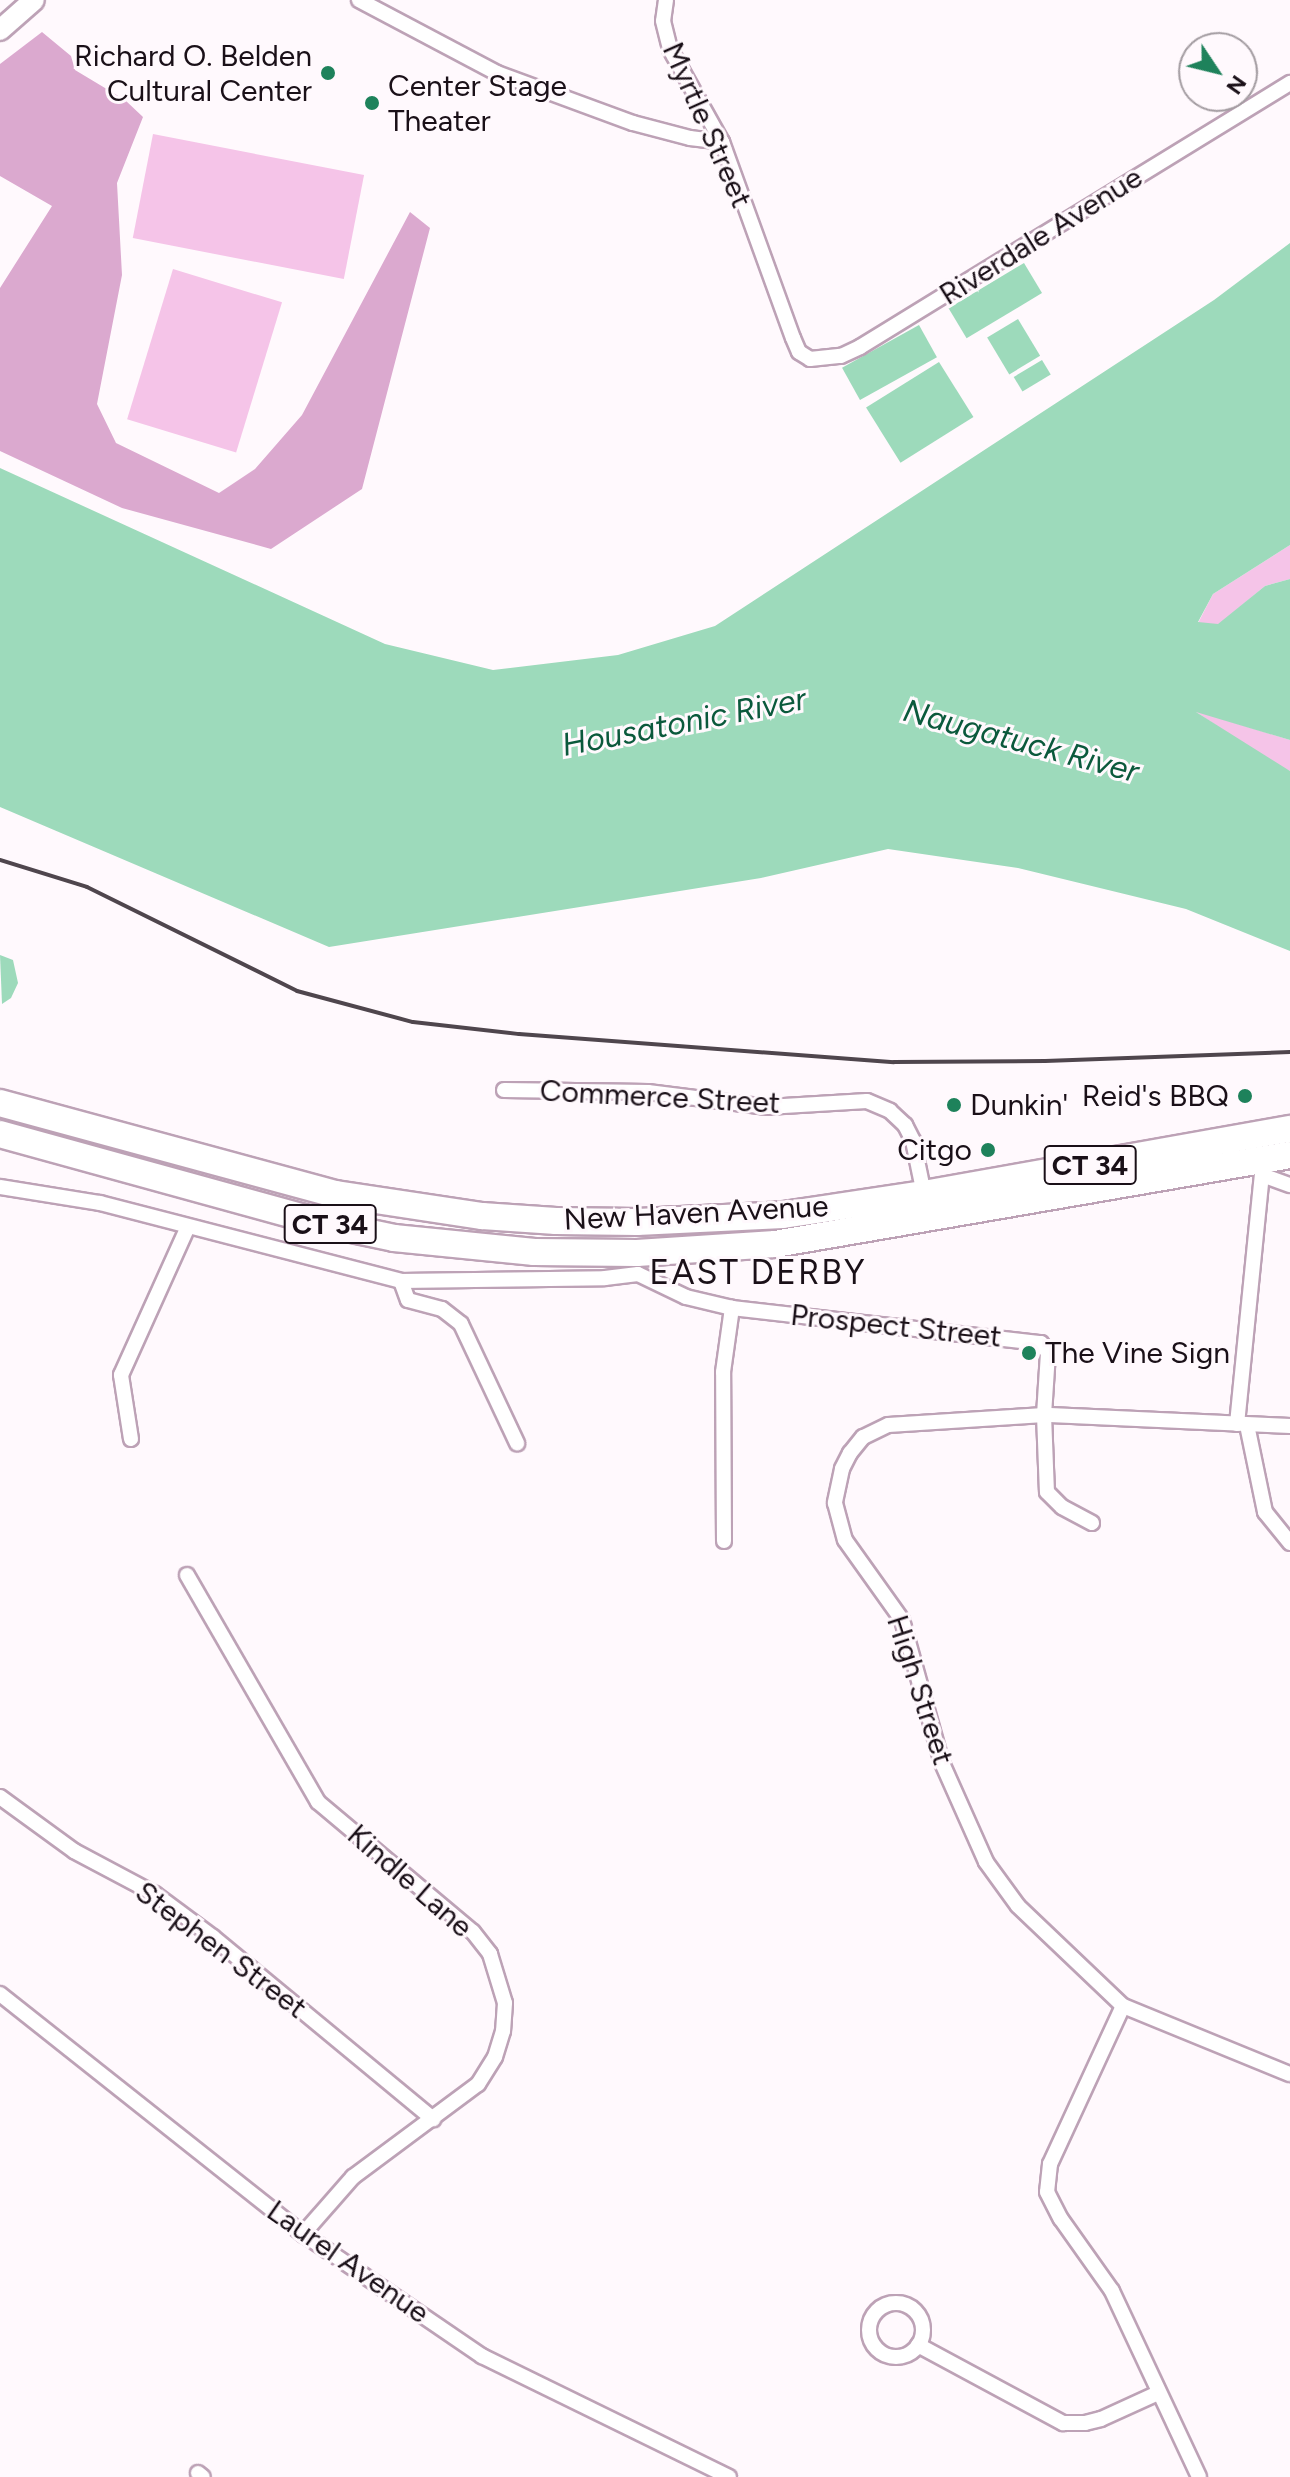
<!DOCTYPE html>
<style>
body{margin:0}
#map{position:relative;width:1290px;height:2477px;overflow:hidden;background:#fff9fd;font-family:Figtree,sans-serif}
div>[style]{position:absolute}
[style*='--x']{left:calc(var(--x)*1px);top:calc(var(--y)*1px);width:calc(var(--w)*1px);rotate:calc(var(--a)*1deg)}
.green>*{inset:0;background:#f5c4e8;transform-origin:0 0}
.forest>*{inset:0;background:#dba9cf}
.water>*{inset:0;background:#9ddabb;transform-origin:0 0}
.roads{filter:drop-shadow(2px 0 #bda2b6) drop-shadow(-2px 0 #bda2b6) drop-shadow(0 2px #bda2b6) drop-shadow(0 -2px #bda2b6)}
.street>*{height:14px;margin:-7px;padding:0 7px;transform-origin:7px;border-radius:7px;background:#fff}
.street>.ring{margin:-7px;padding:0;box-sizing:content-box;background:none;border:14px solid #fff;border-radius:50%}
.secondary>*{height:20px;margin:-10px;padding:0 10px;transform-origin:10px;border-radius:10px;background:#fff}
.highway>*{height:26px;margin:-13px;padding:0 13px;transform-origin:13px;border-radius:13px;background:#fff}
.rail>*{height:4px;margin:-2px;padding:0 2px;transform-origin:2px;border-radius:2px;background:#4f464d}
.dots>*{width:22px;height:22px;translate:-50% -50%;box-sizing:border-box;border:4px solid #fff9fd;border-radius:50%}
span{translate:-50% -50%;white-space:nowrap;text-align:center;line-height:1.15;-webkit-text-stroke:6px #fff9fd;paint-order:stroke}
.shield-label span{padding:2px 6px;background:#fff9fd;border:2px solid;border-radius:6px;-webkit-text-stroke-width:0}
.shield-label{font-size:28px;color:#1a1018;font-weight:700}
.poi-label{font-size:30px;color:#1a1018}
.right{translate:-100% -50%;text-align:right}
.left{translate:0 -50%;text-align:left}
.street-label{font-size:30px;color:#1a1018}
.water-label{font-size:32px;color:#0b593c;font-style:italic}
.quarter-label{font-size:34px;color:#1a1018;letter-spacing:2px}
.north{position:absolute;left:1178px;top:32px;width:80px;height:80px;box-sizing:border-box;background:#fff9fd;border:2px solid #a39ca1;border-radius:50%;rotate:125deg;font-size:22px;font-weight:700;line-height:32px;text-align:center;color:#1a1018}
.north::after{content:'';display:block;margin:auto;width:28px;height:36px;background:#1e825b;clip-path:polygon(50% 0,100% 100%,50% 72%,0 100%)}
</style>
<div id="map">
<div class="green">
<div style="left:153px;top:134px;width:215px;height:106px;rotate:11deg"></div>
<div style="left:173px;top:269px;width:114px;height:157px;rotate:17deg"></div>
<div style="clip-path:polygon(1290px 545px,1290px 579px,1265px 586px,1218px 625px,1198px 623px,1213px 594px)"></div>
<div style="clip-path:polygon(1193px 710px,1290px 740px,1290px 771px,1278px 766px)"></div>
</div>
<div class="forest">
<div style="clip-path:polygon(42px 32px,71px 56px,75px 70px,125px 100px,143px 117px,117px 183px,122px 275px,97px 404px,116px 443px,219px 493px,255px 469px,302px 415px,410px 212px,430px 228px,362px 489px,271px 549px,122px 508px,0 451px,0 288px,52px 206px,0 176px,0 64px)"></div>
</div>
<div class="water">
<div style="clip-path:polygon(1290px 243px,1290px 545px,1213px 594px,1198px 622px,1218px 624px,1265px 586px,1290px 579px,1290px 740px,1196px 712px,1290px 771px,1290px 951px,1186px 909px,1018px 868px,888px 849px,761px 878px,329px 947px,0 807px,0 468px,385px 644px,493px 670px,618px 655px,715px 626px,1214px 300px)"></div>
<div style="left:1024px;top:263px;width:35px;height:88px;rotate:59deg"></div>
<div style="left:1018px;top:319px;width:43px;height:36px;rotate:59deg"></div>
<div style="left:919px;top:325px;width:37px;height:88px;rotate:61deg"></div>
<div style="left:1042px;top:360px;width:17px;height:33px;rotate:59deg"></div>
<div style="left:939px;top:362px;width:65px;height:86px;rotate:58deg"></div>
<div style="clip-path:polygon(0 955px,13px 960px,18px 983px,11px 998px,2px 1004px)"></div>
</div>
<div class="roads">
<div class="street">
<div style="--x:359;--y:0;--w:156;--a:27.9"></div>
<div style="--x:497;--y:73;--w:145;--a:20.2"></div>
<div style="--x:633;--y:123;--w:59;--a:14.7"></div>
<div style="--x:690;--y:138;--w:32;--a:7"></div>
<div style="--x:666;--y:0;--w:21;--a:98"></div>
<div style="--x:663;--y:21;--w:29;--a:76"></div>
<div style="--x:670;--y:49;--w:107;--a:60.8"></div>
<div style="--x:722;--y:142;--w:208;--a:70.1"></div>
<div style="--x:793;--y:338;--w:15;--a:67"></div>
<div style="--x:799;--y:352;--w:13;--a:32"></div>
<div style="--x:810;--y:359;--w:31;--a:-6"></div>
<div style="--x:841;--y:356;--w:21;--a:-25"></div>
<div style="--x:860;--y:347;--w:505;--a:-31.55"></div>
<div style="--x:504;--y:1090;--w:144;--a:0.8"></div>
<div style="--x:648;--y:1092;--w:120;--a:7.2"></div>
<div style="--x:767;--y:1107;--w:100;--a:-3.4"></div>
<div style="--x:867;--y:1101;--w:25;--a:23"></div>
<div style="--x:890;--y:1111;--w:21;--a:43"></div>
<div style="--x:905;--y:1125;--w:18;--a:63"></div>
<div style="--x:913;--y:1141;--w:59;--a:78.3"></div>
<div style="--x:1262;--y:1175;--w:30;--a:20"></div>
<div style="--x:0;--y:1187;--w:101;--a:9.1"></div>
<div style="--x:100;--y:1203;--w:311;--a:14.5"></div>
<div style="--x:401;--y:1281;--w:204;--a:-0.8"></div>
<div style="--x:605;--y:1278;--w:33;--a:-7"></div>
<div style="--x:638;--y:1274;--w:53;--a:25.6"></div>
<div style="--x:686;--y:1297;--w:47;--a:13.4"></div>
<div style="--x:732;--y:1308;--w:311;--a:6.5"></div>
<div style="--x:1041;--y:1343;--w:12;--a:55"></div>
<div style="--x:1048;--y:1353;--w:62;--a:93.7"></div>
<div style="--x:1044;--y:1415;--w:77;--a:87.8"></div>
<div style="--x:1047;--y:1492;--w:21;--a:45"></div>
<div style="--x:1062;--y:1507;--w:34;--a:28"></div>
<div style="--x:401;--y:1281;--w:20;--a:70"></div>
<div style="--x:408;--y:1300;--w:35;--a:15"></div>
<div style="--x:442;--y:1309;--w:24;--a:38"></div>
<div style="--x:461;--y:1324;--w:132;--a:64.8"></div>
<div style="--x:1237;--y:1424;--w:250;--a:-84.3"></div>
<div style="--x:1262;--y:1175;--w:21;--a:-98"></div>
<div style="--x:1247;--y:1425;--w:89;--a:78.3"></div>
<div style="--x:1265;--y:1512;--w:40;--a:51"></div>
<div style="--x:1290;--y:1426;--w:246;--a:-177.4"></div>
<div style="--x:1044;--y:1415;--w:156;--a:176.3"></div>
<div style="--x:888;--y:1425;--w:28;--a:154"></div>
<div style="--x:863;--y:1437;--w:21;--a:129"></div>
<div style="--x:850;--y:1453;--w:18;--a:117"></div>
<div style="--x:842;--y:1469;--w:35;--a:102"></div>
<div style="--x:835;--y:1503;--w:38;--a:75"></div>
<div style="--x:845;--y:1540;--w:98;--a:54.5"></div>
<div style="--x:902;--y:1620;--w:148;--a:74.4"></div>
<div style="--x:942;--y:1763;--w:108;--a:66"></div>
<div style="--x:986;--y:1862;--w:54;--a:54"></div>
<div style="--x:1018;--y:1906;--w:145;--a:43.6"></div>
<div style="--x:1123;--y:2006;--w:180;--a:22.2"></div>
<div style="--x:131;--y:1439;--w:65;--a:-98.9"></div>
<div style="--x:121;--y:1375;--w:160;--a:-65.7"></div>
<div style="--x:724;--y:1541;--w:169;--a:-90.3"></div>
<div style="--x:723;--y:1372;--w:65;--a:-82"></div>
<div style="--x:187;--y:1575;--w:262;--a:60"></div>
<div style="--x:318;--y:1802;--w:202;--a:40"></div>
<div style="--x:473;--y:1932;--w:28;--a:52"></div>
<div style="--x:490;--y:1954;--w:51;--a:73"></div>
<div style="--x:505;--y:2003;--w:28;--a:94"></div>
<div style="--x:503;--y:2031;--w:27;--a:107"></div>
<div style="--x:495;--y:2057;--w:32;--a:122"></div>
<div style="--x:478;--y:2084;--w:156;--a:143.4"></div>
<div style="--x:353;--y:2177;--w:76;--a:131.3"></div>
<div style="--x:0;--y:1797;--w:92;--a:36.1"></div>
<div style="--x:74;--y:1851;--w:92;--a:28"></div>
<div style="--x:155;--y:1894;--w:72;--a:36.6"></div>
<div style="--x:213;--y:1937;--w:286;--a:39.6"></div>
<div style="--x:0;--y:1994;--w:387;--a:38.4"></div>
<div style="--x:303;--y:2234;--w:217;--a:34.3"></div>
<div style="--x:482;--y:2356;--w:275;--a:26.1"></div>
<div style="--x:1123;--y:2006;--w:174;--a:114.8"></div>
<div style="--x:1050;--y:2164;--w:28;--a:96"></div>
<div style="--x:1047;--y:2192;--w:30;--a:63"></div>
<div style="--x:1061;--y:2219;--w:88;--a:54.7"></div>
<div style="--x:1112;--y:2291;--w:205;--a:64.9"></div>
<div class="ring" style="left:869px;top:2303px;width:40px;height:40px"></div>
<div style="--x:918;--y:2345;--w:165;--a:28.3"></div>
<div style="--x:1063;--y:2423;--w:22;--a:0"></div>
<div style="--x:1085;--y:2423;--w:16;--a:-14"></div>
<div style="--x:1101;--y:2419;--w:63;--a:-24.5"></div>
<div style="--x:198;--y:2473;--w:6;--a:39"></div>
</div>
<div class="secondary">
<div style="--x:0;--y:30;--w:45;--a:-41.4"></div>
</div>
<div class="highway">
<div style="--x:0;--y:1103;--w:348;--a:15.2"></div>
<div style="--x:336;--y:1194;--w:148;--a:8.6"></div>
<div style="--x:482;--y:1216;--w:74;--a:3.9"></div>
<div style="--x:556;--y:1221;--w:81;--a:0.7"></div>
<div style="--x:637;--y:1222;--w:146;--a:-2.7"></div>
<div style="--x:783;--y:1215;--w:143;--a:-8.5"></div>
<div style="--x:924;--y:1194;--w:372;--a:-10.1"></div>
<div style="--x:0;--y:1134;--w:335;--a:15.4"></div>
<div style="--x:323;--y:1223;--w:73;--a:11.9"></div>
<div style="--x:394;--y:1238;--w:141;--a:5.7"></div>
<div style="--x:534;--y:1252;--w:103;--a:0.6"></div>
<div style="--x:637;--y:1253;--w:138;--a:-3.7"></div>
<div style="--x:775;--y:1244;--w:523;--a:-9.8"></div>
</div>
</div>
<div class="rail">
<div style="--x:0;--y:860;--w:91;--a:17.2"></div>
<div style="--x:87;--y:887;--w:234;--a:26.3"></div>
<div style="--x:297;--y:991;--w:120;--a:15"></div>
<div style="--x:413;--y:1022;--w:107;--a:6.5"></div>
<div style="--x:519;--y:1034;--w:376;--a:4.3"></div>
<div style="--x:894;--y:1062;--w:151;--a:-0.4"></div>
<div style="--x:1045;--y:1061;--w:245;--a:-2.1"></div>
</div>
<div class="dots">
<div style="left:328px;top:73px;background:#1e825b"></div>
<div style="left:372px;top:103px;background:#1e825b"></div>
<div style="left:1245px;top:1096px;background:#1e825b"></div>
<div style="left:954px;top:1105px;background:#1e825b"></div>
<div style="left:988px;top:1150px;background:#1e825b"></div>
<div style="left:1029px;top:1353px;background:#1e825b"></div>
</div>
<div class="shield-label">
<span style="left:1090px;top:1165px">CT 34</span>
<span style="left:330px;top:1224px">CT 34</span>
</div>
<div class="poi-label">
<span class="right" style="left:312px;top:73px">Richard O. Belden<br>Cultural Center</span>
<span class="left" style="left:388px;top:103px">Center Stage<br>Theater</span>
<span class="right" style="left:1229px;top:1096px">Reid's BBQ</span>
<span class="left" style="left:970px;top:1105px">Dunkin'</span>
<span class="right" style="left:972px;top:1150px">Citgo</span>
<span class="left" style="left:1045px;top:1353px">The Vine Sign</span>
</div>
<div class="street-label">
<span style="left:707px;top:125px;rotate:66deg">Myrtle Street</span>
<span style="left:1041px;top:236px;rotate:-32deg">Riverdale Avenue</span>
<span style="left:660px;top:1097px;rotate:3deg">Commerce Street</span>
<span style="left:696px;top:1213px;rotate:-3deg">New Haven Avenue</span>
<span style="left:896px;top:1326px;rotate:6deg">Prospect Street</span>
<span style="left:920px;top:1690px;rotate:72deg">High Street</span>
<span style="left:410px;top:1881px;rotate:41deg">Kindle Lane</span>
<span style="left:221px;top:1950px;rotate:37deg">Stephen Street</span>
<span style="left:348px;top:2262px;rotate:35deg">Laurel Avenue</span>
</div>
<div class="water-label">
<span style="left:684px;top:722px;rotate:-11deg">Housatonic River</span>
<span style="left:1021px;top:741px;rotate:15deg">Naugatuck River</span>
</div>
<div class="quarter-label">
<span style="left:758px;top:1273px">EAST DERBY</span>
</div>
<div class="north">N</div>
</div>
